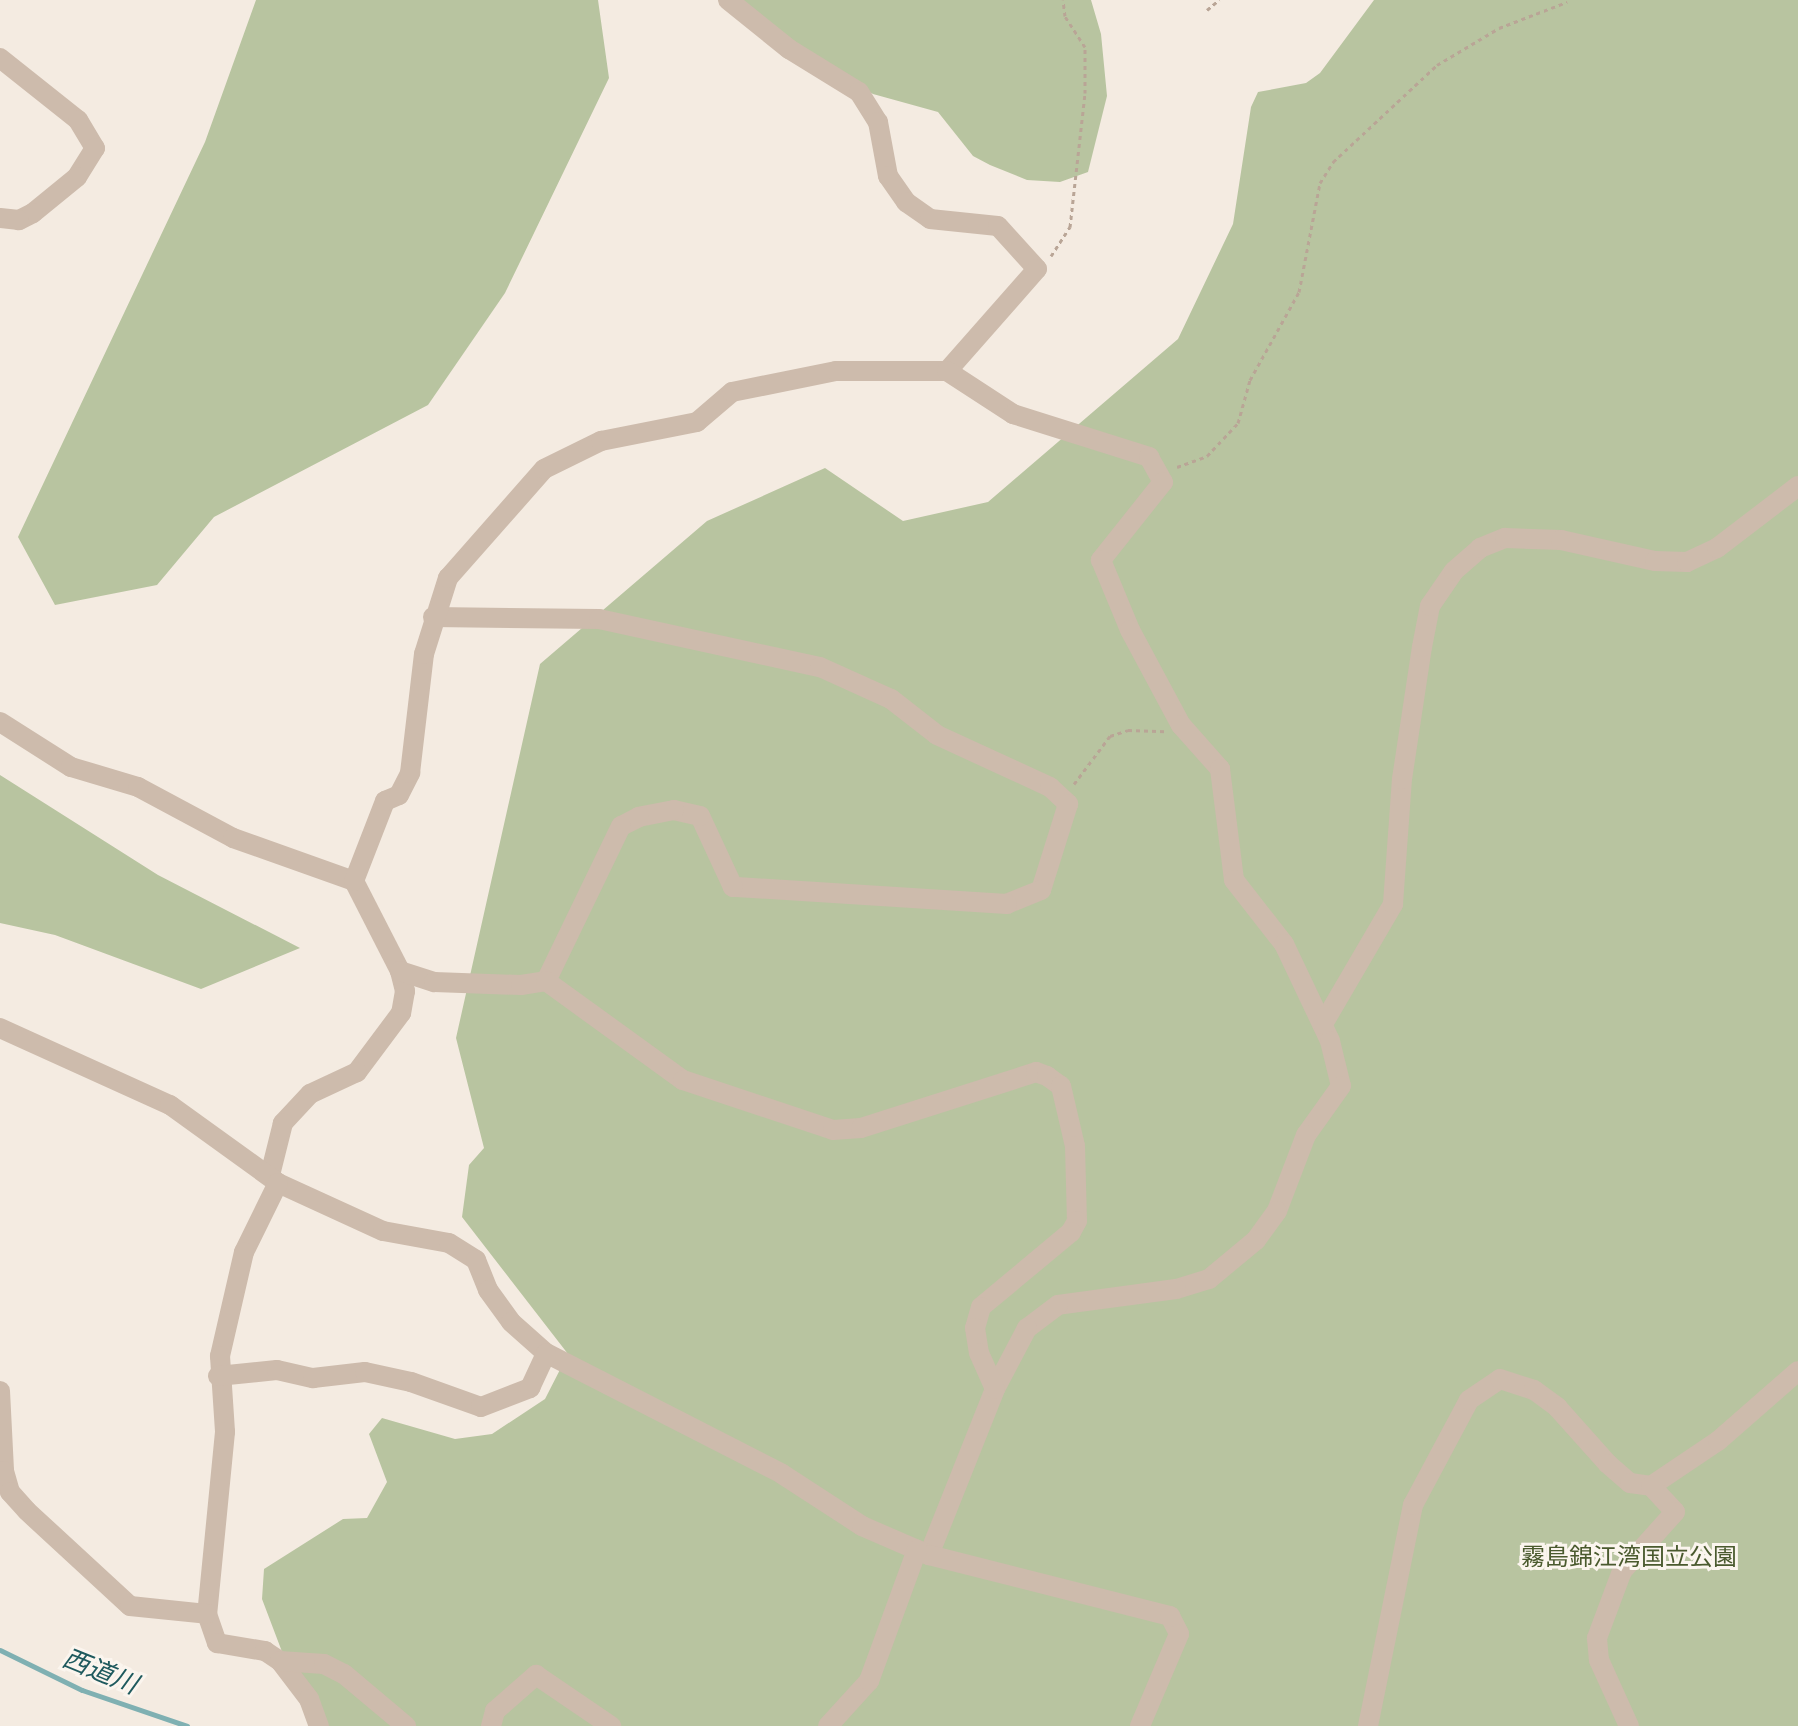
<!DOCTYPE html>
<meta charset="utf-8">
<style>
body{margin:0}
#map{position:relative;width:1798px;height:1726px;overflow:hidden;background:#f4ebe1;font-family:Arial,"Noto Sans JP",sans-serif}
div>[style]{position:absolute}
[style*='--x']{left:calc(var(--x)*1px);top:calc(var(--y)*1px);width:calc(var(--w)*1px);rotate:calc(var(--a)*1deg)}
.green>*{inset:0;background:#b8c4a0}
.stream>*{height:5px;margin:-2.5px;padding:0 2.5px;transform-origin:2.5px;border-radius:2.5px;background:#7fb0b2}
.path>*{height:3px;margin-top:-1.5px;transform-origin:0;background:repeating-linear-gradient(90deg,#b9a596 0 4px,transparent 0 8px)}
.minor>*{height:20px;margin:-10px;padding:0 10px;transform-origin:10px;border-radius:10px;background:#cdbbac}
span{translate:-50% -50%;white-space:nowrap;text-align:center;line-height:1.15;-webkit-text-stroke:6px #fbf5ee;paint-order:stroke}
.park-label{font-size:24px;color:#4a5a2e}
.water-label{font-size:26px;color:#1f5a5e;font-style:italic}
</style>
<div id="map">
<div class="green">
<div style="clip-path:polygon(256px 0,598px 0,609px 78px,505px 293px,428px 405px,214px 517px,157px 585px,55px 605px,18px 537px,205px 142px)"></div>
<div style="clip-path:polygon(741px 0,1091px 0,1101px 34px,1107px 96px,1088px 172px,1060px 182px,1027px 180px,990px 165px,973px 156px,938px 112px,873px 94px,800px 50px)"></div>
<div style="clip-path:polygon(1374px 0,1798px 0,1798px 1726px,323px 1726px,284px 1657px,262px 1599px,264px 1569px,343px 1519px,367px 1518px,387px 1482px,369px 1434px,382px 1418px,455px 1439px,492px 1434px,545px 1399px,568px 1354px,462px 1217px,469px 1165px,484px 1148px,456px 1038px,540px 664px,707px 521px,825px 468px,903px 521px,988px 502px,1178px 339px,1233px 224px,1251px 107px,1258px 92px,1306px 83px,1320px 73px)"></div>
<div style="clip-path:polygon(0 775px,158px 875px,300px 948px,201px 989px,55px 935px,0 923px)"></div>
</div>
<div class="stream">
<div style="--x:0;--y:1650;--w:91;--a:26"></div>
<div style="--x:82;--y:1690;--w:111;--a:18.9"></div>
</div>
<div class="path">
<div style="--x:1207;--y:10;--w:16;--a:-40"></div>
<div style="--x:1051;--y:256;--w:35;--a:-57"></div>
<div style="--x:1070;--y:227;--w:135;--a:-83.6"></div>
<div style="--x:1085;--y:93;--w:46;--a:-90"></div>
<div style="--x:1085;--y:47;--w:37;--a:-123"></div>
<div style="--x:1065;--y:16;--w:16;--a:-97"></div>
<div style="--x:1177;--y:467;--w:32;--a:-20"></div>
<div style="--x:1207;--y:456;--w:45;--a:-46.8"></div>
<div style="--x:1238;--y:423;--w:45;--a:-74.4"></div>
<div style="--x:1250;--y:380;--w:101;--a:-60.9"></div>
<div style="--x:1299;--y:292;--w:111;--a:-79.1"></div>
<div style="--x:1320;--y:183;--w:25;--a:-58"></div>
<div style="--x:1333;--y:162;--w:142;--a:-43"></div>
<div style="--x:1437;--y:65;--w:72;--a:-30.8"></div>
<div style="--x:1499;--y:28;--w:73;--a:-20.9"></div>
<div style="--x:1074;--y:784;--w:60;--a:-53.1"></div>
<div style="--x:1110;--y:736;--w:19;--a:-18"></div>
<div style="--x:1128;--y:730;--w:37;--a:2"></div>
</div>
<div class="minor">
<div style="--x:728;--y:0;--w:78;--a:38.8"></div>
<div style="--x:789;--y:49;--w:82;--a:31.6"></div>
<div style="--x:859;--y:92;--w:36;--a:58"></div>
<div style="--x:878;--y:122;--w:55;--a:79.5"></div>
<div style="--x:888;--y:176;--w:32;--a:55"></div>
<div style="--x:906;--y:202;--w:29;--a:35"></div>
<div style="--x:930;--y:219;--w:68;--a:5.9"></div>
<div style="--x:998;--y:226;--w:58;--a:47.8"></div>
<div style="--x:1037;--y:269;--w:136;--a:131.4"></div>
<div style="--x:0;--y:58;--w:100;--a:38.5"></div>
<div style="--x:78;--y:120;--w:33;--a:59"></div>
<div style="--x:95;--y:148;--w:34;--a:122"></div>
<div style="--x:77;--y:177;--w:57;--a:140.7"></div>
<div style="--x:33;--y:213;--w:16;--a:153"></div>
<div style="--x:19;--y:220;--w:19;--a:-174"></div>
<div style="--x:433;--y:617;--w:166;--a:0.7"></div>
<div style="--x:599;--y:619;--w:226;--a:12.3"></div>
<div style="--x:820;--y:667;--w:78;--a:24.3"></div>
<div style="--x:891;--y:699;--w:58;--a:38"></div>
<div style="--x:937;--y:735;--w:124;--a:24.7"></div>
<div style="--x:1050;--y:787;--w:25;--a:43"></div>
<div style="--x:1068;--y:804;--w:90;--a:107.4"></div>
<div style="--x:1041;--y:890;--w:37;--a:158"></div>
<div style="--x:1007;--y:904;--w:275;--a:-176.4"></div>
<div style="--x:733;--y:887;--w:78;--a:-114.9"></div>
<div style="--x:700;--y:816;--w:27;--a:-167"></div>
<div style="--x:674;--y:810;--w:36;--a:169"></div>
<div style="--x:639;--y:817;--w:20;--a:153"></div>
<div style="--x:621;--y:826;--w:172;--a:115.8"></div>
<div style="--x:0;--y:722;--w:84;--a:32.4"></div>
<div style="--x:71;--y:767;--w:70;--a:16.6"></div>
<div style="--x:138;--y:787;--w:108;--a:28.2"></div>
<div style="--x:233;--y:838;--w:128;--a:19.6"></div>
<div style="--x:354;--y:881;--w:101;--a:62.9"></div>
<div style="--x:400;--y:971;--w:21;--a:76"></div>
<div style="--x:405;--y:991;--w:22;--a:100"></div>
<div style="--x:401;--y:1013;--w:74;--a:126.7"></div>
<div style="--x:357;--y:1072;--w:52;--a:154.9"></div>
<div style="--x:310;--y:1094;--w:40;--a:133"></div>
<div style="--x:283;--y:1123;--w:54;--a:104"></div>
<div style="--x:354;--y:881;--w:86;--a:-68.8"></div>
<div style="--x:385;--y:801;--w:15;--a:-23"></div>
<div style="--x:399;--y:795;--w:25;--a:-63"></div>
<div style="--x:410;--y:773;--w:120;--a:-83.3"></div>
<div style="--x:424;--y:654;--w:80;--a:-72.5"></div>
<div style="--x:448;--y:578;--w:145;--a:-48.6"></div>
<div style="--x:544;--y:469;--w:64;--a:-26.2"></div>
<div style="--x:601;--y:441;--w:98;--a:-11.2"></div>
<div style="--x:697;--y:422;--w:46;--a:-40.6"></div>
<div style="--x:732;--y:392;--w:106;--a:-11.4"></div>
<div style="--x:836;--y:371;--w:111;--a:0"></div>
<div style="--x:947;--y:371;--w:79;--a:33.1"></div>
<div style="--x:1013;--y:414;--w:143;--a:17.5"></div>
<div style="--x:1149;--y:457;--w:29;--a:61"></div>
<div style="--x:1163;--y:482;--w:100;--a:128.5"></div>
<div style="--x:1101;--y:560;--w:76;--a:67.5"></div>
<div style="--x:1130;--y:630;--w:108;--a:61.8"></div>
<div style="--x:1181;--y:725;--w:59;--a:48.4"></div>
<div style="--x:1220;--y:769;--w:112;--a:82.8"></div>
<div style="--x:1234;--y:880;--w:81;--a:52"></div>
<div style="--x:1284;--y:944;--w:107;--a:64.6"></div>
<div style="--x:1330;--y:1041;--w:46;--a:76.3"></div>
<div style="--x:1341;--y:1086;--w:60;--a:125.5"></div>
<div style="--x:1306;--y:1135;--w:81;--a:110.9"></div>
<div style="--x:1277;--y:1211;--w:36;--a:126"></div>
<div style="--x:1256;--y:1240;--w:61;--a:140.3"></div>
<div style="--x:1209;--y:1279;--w:34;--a:163"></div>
<div style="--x:1176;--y:1289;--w:119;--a:172.3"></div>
<div style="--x:1058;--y:1305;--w:39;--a:143"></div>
<div style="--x:1027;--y:1328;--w:69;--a:117.7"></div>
<div style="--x:995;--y:1389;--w:179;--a:111.7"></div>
<div style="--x:400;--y:971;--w:36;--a:18"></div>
<div style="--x:434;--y:982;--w:87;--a:2"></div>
<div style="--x:521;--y:985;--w:25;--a:-9"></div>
<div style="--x:546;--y:981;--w:169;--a:35.9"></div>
<div style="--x:683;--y:1080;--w:158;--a:18.4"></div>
<div style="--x:833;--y:1130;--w:28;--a:-4"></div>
<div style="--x:861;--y:1128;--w:184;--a:-17.7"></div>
<div style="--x:1036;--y:1072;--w:12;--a:20"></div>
<div style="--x:1047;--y:1076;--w:17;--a:36"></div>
<div style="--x:1061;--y:1086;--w:62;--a:76.9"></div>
<div style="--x:1075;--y:1146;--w:75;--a:88.5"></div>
<div style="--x:1077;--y:1221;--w:13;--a:119"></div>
<div style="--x:1071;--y:1232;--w:117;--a:140.2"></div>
<div style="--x:981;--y:1307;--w:22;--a:106"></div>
<div style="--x:975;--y:1328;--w:25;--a:81"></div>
<div style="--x:979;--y:1353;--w:39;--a:66"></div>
<div style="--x:1323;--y:1024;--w:139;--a:-59.7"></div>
<div style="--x:1393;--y:904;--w:125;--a:-85.9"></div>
<div style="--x:1402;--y:779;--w:134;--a:-81.4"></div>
<div style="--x:1422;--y:647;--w:42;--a:-79"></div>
<div style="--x:1430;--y:606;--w:42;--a:-55.6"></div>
<div style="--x:1454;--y:571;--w:35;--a:-41"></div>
<div style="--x:1480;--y:548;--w:27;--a:-22"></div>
<div style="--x:1505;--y:538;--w:56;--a:2"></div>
<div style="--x:1561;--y:540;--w:96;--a:12.6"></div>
<div style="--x:1655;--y:561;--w:32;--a:2"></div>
<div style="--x:1687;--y:562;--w:33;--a:-25"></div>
<div style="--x:1717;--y:548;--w:102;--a:-37.4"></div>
<div style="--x:0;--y:1028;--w:187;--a:24.4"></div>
<div style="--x:170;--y:1105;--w:133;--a:35.8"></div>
<div style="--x:278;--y:1183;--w:115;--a:24.6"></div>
<div style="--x:383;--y:1231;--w:67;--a:10.3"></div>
<div style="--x:449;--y:1243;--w:32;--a:32"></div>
<div style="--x:476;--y:1260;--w:32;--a:68"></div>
<div style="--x:488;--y:1290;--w:39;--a:54"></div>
<div style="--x:511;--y:1322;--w:47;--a:41.5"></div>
<div style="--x:546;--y:1353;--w:265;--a:27.1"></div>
<div style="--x:782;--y:1474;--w:95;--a:33"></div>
<div style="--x:862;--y:1526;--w:73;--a:23.4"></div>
<div style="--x:929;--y:1555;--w:249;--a:14.2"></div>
<div style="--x:1170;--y:1616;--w:20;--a:63"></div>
<div style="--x:1179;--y:1634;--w:100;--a:113"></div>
<div style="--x:278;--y:1183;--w:77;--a:116.2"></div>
<div style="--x:244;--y:1252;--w:107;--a:103"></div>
<div style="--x:220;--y:1356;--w:76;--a:86.2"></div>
<div style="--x:225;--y:1432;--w:183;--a:95.6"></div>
<div style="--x:207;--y:1614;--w:31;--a:71"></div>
<div style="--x:217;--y:1643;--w:49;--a:9.5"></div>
<div style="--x:265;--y:1651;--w:18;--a:34"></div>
<div style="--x:280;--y:1661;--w:48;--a:52.7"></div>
<div style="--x:309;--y:1699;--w:29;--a:70"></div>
<div style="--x:218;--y:1376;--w:59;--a:-5.8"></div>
<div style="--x:277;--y:1370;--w:37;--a:13"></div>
<div style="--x:313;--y:1378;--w:52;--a:-6.6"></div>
<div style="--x:365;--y:1372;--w:47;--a:12.3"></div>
<div style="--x:411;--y:1382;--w:74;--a:19.7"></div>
<div style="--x:481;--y:1407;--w:53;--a:-21.2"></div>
<div style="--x:530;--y:1388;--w:38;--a:-65"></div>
<div style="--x:0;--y:1391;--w:80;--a:87.1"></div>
<div style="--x:4;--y:1471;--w:22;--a:74"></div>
<div style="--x:10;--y:1492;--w:25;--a:48"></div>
<div style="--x:27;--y:1511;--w:140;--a:42.7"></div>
<div style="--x:130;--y:1606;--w:77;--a:5.9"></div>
<div style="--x:1651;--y:1486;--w:81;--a:-33.9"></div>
<div style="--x:1718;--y:1441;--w:106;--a:-41.2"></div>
<div style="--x:280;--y:1661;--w:44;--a:3.9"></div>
<div style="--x:324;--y:1664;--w:22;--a:27"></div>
<div style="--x:344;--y:1674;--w:81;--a:40"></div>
<div style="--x:491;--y:1726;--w:16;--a:-75"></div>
<div style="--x:495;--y:1711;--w:55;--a:-41.3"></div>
<div style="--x:536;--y:1675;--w:91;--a:34.2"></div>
<div style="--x:828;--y:1726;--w:61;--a:-47.7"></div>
<div style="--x:869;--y:1681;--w:140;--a:-69.9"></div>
<div style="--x:1368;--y:1726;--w:226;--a:-78.5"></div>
<div style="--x:1413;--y:1505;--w:119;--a:-61.9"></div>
<div style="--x:1469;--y:1400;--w:37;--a:-34"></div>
<div style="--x:1500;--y:1379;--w:36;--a:18"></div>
<div style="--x:1534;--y:1390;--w:29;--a:36"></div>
<div style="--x:1557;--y:1407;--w:76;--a:48.2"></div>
<div style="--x:1608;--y:1464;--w:29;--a:41"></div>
<div style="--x:1630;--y:1483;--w:21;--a:8"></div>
<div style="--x:1651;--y:1486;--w:35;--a:47"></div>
<div style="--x:1675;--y:1512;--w:79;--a:131.9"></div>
<div style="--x:1622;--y:1571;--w:72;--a:110.5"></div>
<div style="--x:1597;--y:1638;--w:22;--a:85"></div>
<div style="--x:1599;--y:1660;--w:72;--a:65.6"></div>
</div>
<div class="park-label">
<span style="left:1629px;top:1557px">霧島錦江湾国立公園</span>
</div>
<div class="water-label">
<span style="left:100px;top:1672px;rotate:22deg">西道川</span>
</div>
</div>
